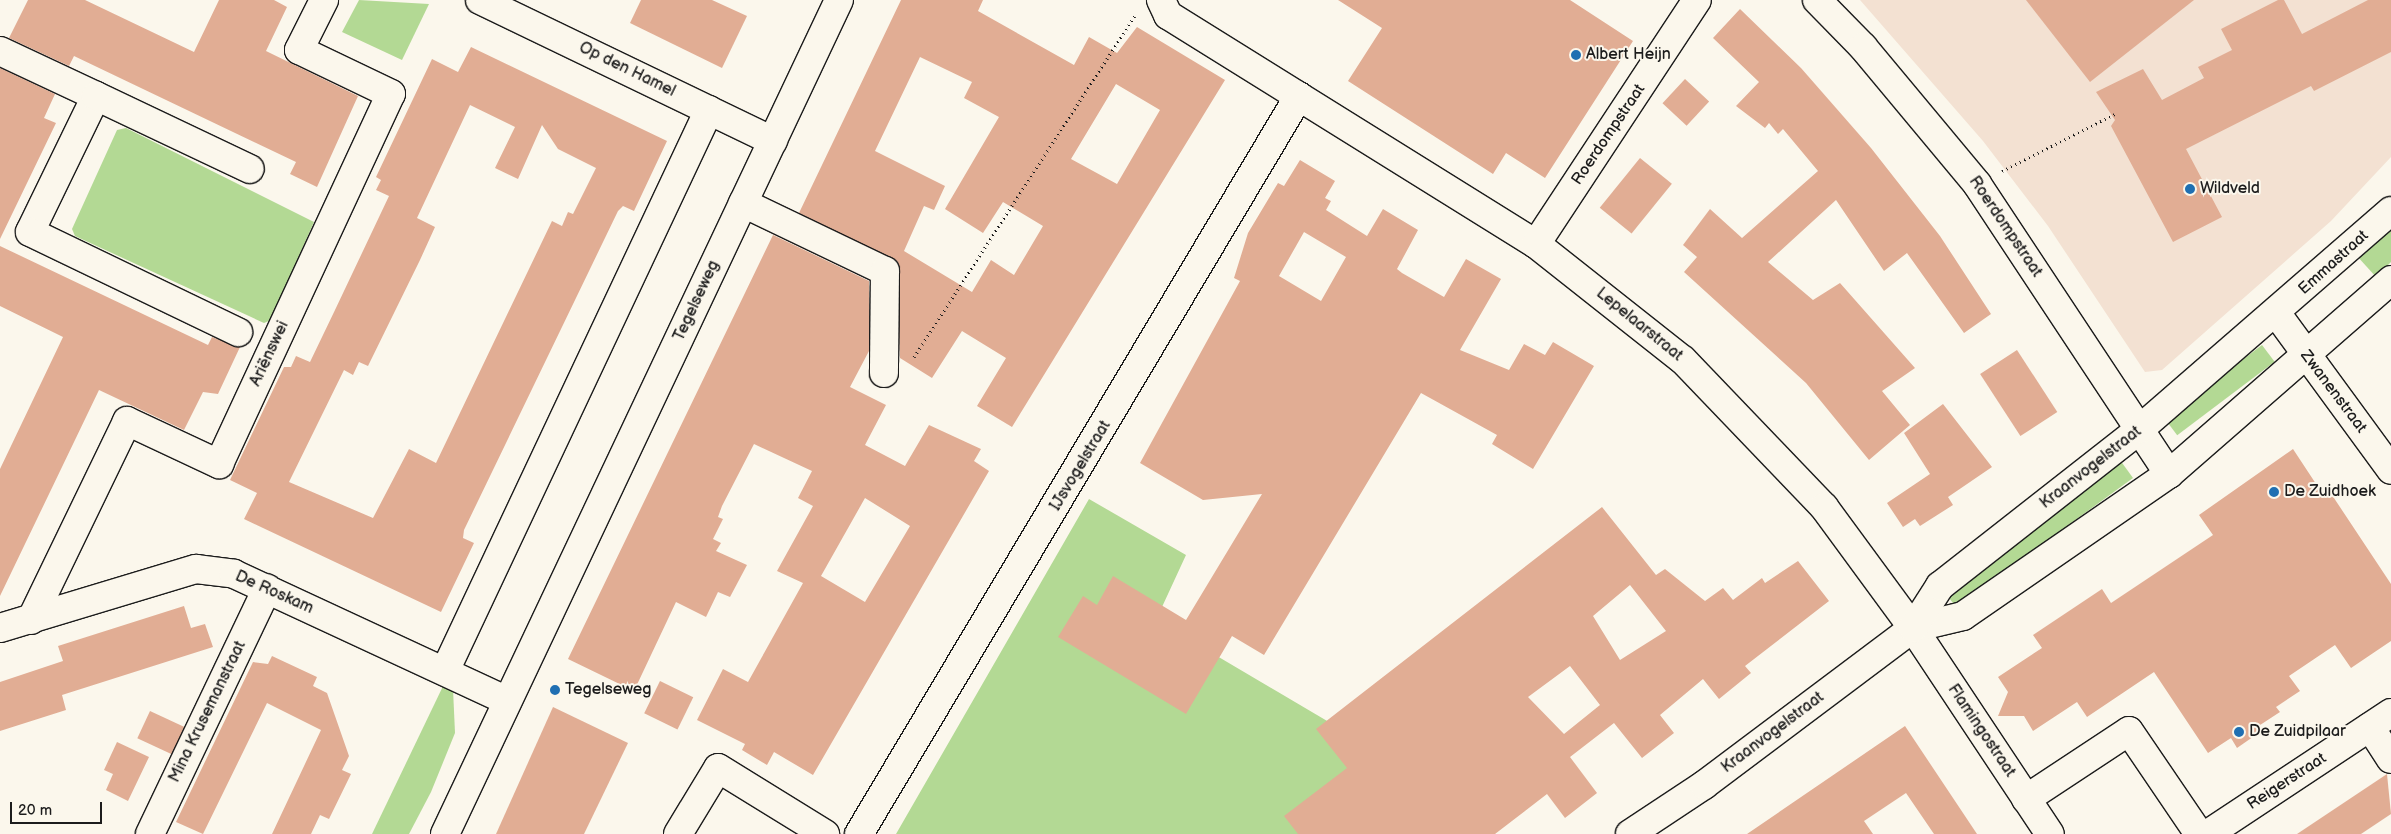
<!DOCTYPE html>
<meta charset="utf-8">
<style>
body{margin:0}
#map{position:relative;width:2391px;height:834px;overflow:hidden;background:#fbf7ec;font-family:"Balsamiq Sans",sans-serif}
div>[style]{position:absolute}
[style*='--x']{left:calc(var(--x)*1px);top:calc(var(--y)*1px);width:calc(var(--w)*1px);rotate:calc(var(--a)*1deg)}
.built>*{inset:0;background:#f3e1d2}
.green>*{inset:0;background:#b3d994;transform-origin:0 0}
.building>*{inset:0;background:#e1ad94;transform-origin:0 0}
.path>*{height:3px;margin-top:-1.5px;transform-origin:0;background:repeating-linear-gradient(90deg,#1c1c1c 0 1px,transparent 0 5px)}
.roads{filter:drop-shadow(1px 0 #1c1c1c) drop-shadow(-1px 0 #1c1c1c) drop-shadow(0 1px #1c1c1c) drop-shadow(0 -1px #1c1c1c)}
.minor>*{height:28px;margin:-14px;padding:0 14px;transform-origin:14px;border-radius:14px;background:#fbf7ec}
.dots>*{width:14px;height:14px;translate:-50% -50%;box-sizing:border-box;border:2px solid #fbf7ec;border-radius:50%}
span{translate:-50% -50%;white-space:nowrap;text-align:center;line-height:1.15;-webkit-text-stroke:4px #fbf7ec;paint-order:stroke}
.poi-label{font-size:16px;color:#1c1c1c}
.left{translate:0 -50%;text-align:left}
.street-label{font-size:16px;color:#1c1c1c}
.scale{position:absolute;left:10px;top:802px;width:92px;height:22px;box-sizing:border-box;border:2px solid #1c1c1c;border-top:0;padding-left:6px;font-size:15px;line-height:18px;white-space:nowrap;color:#1c1c1c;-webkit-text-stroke:4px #fbf7ec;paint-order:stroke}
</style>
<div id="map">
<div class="built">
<div style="clip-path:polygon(1860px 0,2381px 0,2391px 19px,2391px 157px,2331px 221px,2162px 370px,2145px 372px,2048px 226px,1983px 141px)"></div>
</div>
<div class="green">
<div style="clip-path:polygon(359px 0,429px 4px,402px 60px,342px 32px)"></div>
<div style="clip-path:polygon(126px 128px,314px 222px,271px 320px,264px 323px,75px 236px,72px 229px,117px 130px)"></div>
<div style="clip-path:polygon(2391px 227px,2391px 262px,2376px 277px,2357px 256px)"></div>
<div style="left:2262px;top:345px;width:21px;height:122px;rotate:53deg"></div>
<div style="clip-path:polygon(2120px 460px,2133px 478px,1956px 607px,1946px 594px)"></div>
<div style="clip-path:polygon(1089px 499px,1186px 555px,1156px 620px,1400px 764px,1404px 834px,896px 834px)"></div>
<div style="clip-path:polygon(445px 682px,453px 689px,455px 733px,431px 792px,409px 834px,372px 834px)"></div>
</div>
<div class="building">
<div style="clip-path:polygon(28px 0,85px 0,194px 52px,219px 0,274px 0,287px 7px,266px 51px,358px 96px,317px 187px,290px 174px,296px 162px,74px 56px,69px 66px,9px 38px)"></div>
<div style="clip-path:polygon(641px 0,712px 0,747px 16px,722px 68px,630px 23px)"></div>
<div style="clip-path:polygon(evenodd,901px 0,983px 0,978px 11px,1074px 65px,1089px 37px,1117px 53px,1137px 27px,1225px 80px,1012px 427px,977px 406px,1006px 358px,962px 331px,932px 378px,900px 358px,898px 262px,799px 213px,901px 0,920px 57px,972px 82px,964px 98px,999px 117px,945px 209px,983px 233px,1003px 202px,1043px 226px,1014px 275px,991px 260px,972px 292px,904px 251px,924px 206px,934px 210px,945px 186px,875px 151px,920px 57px,901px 0,1116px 84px,1160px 110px,1117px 184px,1071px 159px,1116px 84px)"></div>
<div style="clip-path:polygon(1338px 0,1570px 0,1633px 41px,1545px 178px,1506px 153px,1493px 174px,1348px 81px,1382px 28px)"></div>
<div style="clip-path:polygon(2026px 0,2194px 0,2090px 82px)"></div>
<div style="clip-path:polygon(2278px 0,2284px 0,2302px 34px,2368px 0,2391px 0,2391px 52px,2314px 91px,2311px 86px,2186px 149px,2222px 217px,2173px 242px,2111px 126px,2115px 120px,2096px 92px,2143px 69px,2162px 100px,2204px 78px,2198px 67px,2232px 50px,2221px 29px)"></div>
<div style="clip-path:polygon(1740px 9px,1801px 68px,1871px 148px,1940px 236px,1991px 314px,1964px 333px,1907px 253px,1884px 271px,1836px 200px,1768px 262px,1813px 300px,1840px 283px,1915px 368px,1882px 391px,1910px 425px,1869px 460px,1806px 383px,1684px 272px,1697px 257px,1683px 245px,1710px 209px,1742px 238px,1818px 171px,1783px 129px,1778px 134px,1769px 123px,1765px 128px,1736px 106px,1759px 82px,1713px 38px)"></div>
<div style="clip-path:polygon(evenodd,471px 47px,667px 141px,634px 211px,623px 206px,618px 211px,464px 530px,463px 538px,474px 543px,441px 612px,244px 519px,257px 493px,230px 480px,284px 367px,291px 367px,296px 356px,310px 362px,335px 310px,389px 196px,376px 190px,381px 180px,376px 177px,432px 59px,458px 72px,471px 47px,470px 105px,515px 127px,495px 168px,518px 179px,542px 125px,558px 149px,596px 168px,573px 214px,568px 212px,562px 226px,552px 221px,436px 463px,409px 449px,373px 518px,289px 482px,344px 370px,353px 375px,359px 362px,368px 366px,420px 260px,435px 227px,417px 218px,470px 105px)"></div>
<div style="clip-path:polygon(0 68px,55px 94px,44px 118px,56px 123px,0 239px)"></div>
<div style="left:1685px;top:79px;width:33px;height:33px;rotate:43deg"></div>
<div style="left:1640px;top:158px;width:41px;height:64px;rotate:39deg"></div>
<div style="clip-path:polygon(evenodd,1300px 160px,1335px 181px,1325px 198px,1331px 201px,1326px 210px,1367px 236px,1383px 209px,1418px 230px,1397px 269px,1402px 273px,1444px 297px,1466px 259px,1501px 279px,1460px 350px,1509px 370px,1524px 344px,1545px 355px,1553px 342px,1594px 366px,1533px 469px,1492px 444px,1497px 435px,1421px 393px,1264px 655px,1232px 636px,1186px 714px,1058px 637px,1083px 596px,1097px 605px,1113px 576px,1186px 620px,1262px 494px,1203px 500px,1140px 463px,1240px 281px,1234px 278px,1248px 233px,1278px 183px,1284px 186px,1300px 160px,1304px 232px,1346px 257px,1321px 301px,1279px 276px,1304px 232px)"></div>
<div style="clip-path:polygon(evenodd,773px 235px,869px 281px,869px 351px,850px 387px,886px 405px,865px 445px,905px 466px,929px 425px,981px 449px,974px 461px,989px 471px,813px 775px,774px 752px,767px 765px,742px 750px,745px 744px,697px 720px,723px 669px,748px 682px,803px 583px,777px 571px,813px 506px,798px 498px,812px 471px,754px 444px,722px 506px,718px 517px,723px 519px,713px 539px,721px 543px,716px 551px,747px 565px,730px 597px,718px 592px,706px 617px,676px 602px,634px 691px,568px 659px,773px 235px,865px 498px,910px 526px,865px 602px,821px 576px,865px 498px)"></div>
<div style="clip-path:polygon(0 246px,208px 345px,212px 337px,240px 347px,218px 394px,203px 392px,184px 430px,99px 390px,0 596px,0 469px,63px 337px,0 306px)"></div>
<div style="left:2017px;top:350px;width:74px;height:44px;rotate:57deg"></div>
<div style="clip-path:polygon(1943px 404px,1992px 467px,1948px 497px,1953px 505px,1920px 526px,1915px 519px,1903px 527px,1887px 503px,1930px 474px,1904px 433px)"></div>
<div style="clip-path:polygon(2293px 449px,2322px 493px,2328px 489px,2391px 584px,2391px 641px,2351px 668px,2335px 645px,2289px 676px,2300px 691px,2276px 707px,2280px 712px,2257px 727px,2260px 732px,2237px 748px,2231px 738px,2208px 753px,2154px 672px,2087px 717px,2077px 702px,2033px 731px,2024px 716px,1998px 716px,2008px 692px,1998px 677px,2042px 648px,2033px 635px,2102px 589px,2111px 603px,2213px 535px,2199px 515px)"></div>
<div style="clip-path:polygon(evenodd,1602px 507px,1656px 575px,1665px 569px,1705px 601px,1723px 588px,1733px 600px,1762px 578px,1765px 583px,1798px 561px,1829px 601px,1745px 666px,1751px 673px,1719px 699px,1703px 679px,1660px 715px,1674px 733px,1642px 758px,1614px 723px,1570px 757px,1597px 793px,1565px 818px,1547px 794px,1495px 834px,1298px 834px,1284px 816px,1347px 768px,1316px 729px,1602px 507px,1630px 585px,1666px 631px,1620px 660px,1593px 616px,1630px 585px,1602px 507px,1570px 666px,1600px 705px,1564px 734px,1528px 697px,1570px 666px)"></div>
<div style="clip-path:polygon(184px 606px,191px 628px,205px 624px,213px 647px,62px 695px,66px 710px,0 731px,0 682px,63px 661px,58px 646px)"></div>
<div style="clip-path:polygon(272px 656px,317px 677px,313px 686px,327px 693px,349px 756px,342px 770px,351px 774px,329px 819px,320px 815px,311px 834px,272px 834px,321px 730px,267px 703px,203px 834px,176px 822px,253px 662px,268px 664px)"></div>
<div style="left:660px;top:681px;width:37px;height:36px;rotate:26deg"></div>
<div style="clip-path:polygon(553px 707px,628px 743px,584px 834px,496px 834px)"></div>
<div style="left:150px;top:711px;width:38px;height:30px;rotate:25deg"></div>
<div style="clip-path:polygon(1905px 726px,1977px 834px,1934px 834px,1906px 793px,1864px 821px,1873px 834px,1747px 834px)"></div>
<div style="clip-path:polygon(117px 742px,149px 757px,128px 801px,106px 790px,113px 774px,104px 770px)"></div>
<div style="clip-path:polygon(2387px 774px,2391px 814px,2361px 834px,2297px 834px)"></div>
</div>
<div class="path">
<div style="--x:2002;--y:171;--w:127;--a:-26.8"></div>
<div style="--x:914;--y:357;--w:409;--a:-57.1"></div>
</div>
<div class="roads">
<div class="minor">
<div style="--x:480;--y:0;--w:325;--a:25.7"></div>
<div style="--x:1161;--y:0;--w:17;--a:65"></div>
<div style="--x:1168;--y:15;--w:433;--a:31.9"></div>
<div style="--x:1536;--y:244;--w:187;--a:38.3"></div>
<div style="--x:1683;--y:360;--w:204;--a:46.2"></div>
<div style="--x:1824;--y:507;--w:150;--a:53.7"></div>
<div style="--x:1913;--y:628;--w:247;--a:56.4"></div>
<div style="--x:1817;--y:0;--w:66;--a:45.6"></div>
<div style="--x:1863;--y:47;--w:178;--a:50.2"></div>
<div style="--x:1977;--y:184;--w:348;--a:56.5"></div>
<div style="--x:0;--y:51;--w:106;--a:25.1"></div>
<div style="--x:96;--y:96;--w:151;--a:115.9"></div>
<div style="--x:30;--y:232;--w:231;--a:25.7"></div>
<div style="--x:96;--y:96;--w:170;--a:25.4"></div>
<div style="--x:743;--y:203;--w:157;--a:25.6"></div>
<div style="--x:885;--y:271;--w:102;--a:90.6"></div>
<div style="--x:1536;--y:244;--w:292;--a:-56.6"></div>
<div style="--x:2277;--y:314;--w:193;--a:53.8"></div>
<div style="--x:31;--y:620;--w:221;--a:-64.2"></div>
<div style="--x:127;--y:421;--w:102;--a:25.1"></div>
<div style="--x:219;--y:464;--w:408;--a:-65.1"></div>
<div style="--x:391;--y:94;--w:102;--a:-154.4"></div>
<div style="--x:299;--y:50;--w:56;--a:-63.4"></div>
<div style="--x:0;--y:628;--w:205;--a:-16.8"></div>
<div style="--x:196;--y:569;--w:38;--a:7"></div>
<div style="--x:234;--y:574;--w:301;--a:24.9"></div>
<div style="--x:1913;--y:628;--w:51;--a:-13.5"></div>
<div style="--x:1963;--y:616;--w:250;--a:-34.6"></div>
<div style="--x:2169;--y:474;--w:295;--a:-41.1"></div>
<div style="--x:445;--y:671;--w:620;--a:-64.8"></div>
<div style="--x:2370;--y:727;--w:38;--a:57"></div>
<div style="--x:2026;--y:799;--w:123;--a:-33.4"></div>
<div style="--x:2129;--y:731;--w:125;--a:55.8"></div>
<div style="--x:150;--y:834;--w:272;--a:-64.5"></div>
<div style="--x:445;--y:834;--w:922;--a:-64.71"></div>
<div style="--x:678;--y:834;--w:77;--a:-58.8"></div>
<div style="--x:718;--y:768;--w:126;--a:31.7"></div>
<div style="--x:859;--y:834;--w:859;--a:-59.2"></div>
<div style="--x:1630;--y:834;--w:89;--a:-33.5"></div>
<div style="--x:1704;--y:785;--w:261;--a:-36.9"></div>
<div style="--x:1913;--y:628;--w:50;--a:-57.3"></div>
<div style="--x:1940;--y:586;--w:254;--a:-38.1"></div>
<div style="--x:2140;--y:429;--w:332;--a:-41"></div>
<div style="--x:2208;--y:834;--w:219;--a:-33.5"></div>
</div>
</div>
<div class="dots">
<div style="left:1576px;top:55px;background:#1f6fb2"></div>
<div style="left:2190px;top:189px;background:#1f6fb2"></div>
<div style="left:2274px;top:492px;background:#1f6fb2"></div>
<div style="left:555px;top:690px;background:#1f6fb2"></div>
<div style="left:2239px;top:732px;background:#1f6fb2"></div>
</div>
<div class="poi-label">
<span class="left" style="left:1586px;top:55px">Albert Heijn</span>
<span class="left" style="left:2200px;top:189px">Wildveld</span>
<span class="left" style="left:2284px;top:492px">De Zuidhoek</span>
<span class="left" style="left:565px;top:690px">Tegelseweg</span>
<span class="left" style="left:2249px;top:732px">De Zuidpilaar</span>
</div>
<div class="street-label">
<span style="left:627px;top:70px;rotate:26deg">Op den Hamel</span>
<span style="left:1609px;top:135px;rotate:-56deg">Roerdompstraat</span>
<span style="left:2005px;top:227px;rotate:56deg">Roerdompstraat</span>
<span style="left:2334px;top:263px;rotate:-42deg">Emmastraat</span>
<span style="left:697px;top:301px;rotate:-65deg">Tegelseweg</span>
<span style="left:1639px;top:325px;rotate:39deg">Lepelaarstraat</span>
<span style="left:270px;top:354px;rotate:-65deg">Ariënswei</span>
<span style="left:2333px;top:392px;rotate:53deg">Zwanenstraat</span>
<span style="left:1081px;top:466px;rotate:-59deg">IJsvogelstraat</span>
<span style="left:2091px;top:468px;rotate:-38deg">Kraanvogelstraat</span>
<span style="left:274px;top:593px;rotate:24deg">De Roskam</span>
<span style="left:208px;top:712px;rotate:-64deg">Mina Krusemanstraat</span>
<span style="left:1981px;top:731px;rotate:56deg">Flamingostraat</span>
<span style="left:1773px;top:733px;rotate:-37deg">Kraanvogelstraat</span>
<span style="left:2287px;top:782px;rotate:-33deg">Reigerstraat</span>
</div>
<div class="scale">20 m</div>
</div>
